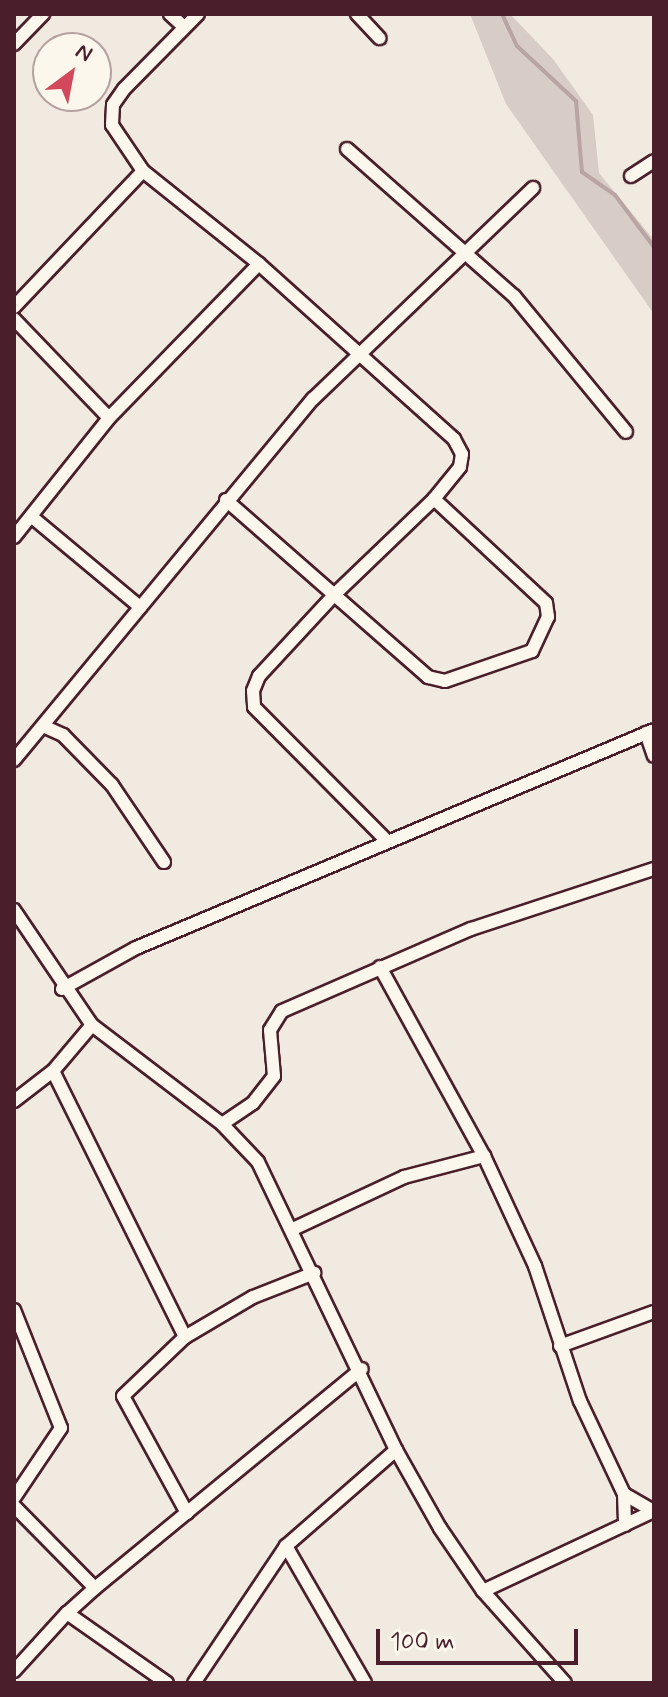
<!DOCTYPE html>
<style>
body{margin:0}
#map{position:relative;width:668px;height:1697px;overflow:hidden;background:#f0eae0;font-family:Mynerve,sans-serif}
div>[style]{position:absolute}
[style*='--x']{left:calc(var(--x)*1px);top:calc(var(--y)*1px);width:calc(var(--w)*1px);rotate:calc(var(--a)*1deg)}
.green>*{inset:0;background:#d8ccc6}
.stream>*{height:4px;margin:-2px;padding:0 2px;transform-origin:2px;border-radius:2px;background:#b8a4a2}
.roads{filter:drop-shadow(2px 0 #4a1f2b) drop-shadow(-2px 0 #4a1f2b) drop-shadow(0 2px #4a1f2b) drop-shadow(0 -2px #4a1f2b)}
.street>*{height:12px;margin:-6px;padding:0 6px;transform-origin:6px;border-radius:6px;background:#fbf7ec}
span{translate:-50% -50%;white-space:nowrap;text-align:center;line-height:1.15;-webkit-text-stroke:7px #fbf7ec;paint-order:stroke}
.frame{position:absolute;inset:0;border:16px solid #4a1f2b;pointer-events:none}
.north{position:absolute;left:32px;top:32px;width:80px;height:80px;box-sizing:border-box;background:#fbf7ec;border:2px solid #b4a19f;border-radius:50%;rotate:32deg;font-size:22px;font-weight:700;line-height:32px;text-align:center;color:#4a1f2b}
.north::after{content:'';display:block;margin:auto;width:28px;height:36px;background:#d1495b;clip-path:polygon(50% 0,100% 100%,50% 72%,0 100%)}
.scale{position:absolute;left:376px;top:1629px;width:202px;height:36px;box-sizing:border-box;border:4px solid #4a1f2b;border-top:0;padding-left:10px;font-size:24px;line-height:28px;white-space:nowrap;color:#4a1f2b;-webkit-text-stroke:6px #fbf7ec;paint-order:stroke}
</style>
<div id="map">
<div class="green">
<div style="clip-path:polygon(470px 14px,510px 14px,553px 59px,593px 115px,599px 173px,654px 240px,654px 314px,506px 104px)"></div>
</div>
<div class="stream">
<div style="--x:502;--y:14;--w:35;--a:65"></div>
<div style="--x:517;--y:46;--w:81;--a:43"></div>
<div style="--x:576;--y:101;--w:71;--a:85.2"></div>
<div style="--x:582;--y:172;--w:40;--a:34.9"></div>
<div style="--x:615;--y:195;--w:65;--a:53.1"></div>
</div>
<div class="roads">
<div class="street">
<div style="--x:170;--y:14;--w:19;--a:43"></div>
<div style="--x:198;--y:14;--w:105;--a:134.6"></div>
<div style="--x:124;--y:89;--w:19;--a:125"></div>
<div style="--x:113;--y:105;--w:20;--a:93"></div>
<div style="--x:112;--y:125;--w:55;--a:56"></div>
<div style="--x:143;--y:171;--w:149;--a:38.7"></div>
<div style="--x:259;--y:264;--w:262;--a:41.9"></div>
<div style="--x:454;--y:439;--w:17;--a:62"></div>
<div style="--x:462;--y:454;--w:13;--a:99"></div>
<div style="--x:460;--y:467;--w:41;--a:129.1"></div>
<div style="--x:434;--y:499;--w:137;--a:136.2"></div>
<div style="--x:335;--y:594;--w:112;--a:132.8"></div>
<div style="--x:259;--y:676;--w:16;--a:112"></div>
<div style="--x:253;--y:691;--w:16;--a:86"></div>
<div style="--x:254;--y:707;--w:187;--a:45.2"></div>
<div style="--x:357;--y:14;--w:33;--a:47"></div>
<div style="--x:14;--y:44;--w:42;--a:-46"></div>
<div style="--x:347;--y:149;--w:222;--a:41.4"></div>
<div style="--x:514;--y:296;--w:176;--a:50.5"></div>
<div style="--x:631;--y:176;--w:27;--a:-33"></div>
<div style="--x:14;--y:307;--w:187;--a:-46.5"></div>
<div style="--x:14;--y:319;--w:137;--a:46.2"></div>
<div style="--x:226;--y:500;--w:269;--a:41.2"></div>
<div style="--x:428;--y:677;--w:17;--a:13"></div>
<div style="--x:445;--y:681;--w:92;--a:-19"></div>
<div style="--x:532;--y:651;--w:38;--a:-65"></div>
<div style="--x:548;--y:617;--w:14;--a:-98"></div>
<div style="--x:546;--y:603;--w:153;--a:-137.1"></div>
<div style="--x:32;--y:517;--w:141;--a:39.8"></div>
<div style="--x:14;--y:537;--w:152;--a:-51.4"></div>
<div style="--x:109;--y:418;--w:215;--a:-45.8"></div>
<div style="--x:43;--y:726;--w:22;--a:24"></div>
<div style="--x:63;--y:735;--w:70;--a:45.6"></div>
<div style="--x:112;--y:785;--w:93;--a:56"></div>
<div style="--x:646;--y:733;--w:24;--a:71"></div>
<div style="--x:14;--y:760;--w:469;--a:-50.4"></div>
<div style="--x:313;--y:399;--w:305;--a:-43.8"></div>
<div style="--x:14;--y:910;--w:139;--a:55.9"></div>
<div style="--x:92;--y:1025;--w:163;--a:37.3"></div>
<div style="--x:222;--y:1124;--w:52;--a:46.5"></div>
<div style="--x:258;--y:1162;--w:319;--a:64.4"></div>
<div style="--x:396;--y:1450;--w:90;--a:60.6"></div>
<div style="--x:440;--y:1528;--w:76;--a:55.7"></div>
<div style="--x:483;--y:1591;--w:123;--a:48.3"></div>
<div style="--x:380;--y:967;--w:216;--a:61.2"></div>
<div style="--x:484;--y:1156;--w:121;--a:65.1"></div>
<div style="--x:535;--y:1266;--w:142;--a:71.6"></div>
<div style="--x:580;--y:1401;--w:103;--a:64.7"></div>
<div style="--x:624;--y:1494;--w:31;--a:88"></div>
<div style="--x:62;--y:989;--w:85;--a:-29"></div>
<div style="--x:136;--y:948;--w:562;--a:-22.82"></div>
<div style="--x:92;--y:1025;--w:60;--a:130.3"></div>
<div style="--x:53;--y:1071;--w:297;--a:63.6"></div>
<div style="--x:14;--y:1101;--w:49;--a:-37.6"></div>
<div style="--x:222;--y:1124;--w:37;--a:-34"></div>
<div style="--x:253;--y:1103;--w:34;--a:-52"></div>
<div style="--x:274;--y:1076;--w:46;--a:-95"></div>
<div style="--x:270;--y:1030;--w:22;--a:-58"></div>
<div style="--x:282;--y:1011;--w:206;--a:-23.5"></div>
<div style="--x:471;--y:929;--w:193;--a:-18.2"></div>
<div style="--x:293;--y:1229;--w:123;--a:-25.1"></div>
<div style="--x:404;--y:1177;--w:83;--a:-14.7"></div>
<div style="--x:14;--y:1310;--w:127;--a:68.3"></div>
<div style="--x:61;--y:1428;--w:84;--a:123.9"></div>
<div style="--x:560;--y:1346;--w:100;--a:-19.9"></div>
<div style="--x:624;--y:1494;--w:34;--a:30"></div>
<div style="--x:14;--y:1506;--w:115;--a:45.4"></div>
<div style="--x:95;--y:1588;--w:38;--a:138"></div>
<div style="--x:67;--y:1613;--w:122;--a:35"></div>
<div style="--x:187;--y:1513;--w:133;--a:-118.7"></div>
<div style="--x:123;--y:1396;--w:86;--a:-43.6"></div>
<div style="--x:185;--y:1337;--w:79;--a:-30.5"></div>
<div style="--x:253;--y:1297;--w:66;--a:-21.5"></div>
<div style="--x:286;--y:1546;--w:158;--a:60"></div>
<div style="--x:95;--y:1588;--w:345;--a:-39.4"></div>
<div style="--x:483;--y:1591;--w:189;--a:-25.1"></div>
<div style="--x:14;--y:1671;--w:79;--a:-47.6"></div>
<div style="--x:194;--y:1683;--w:165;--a:-56.1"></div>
<div style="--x:286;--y:1546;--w:146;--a:-41.1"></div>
</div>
</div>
<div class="frame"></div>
<div class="north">N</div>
<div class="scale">100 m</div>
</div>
